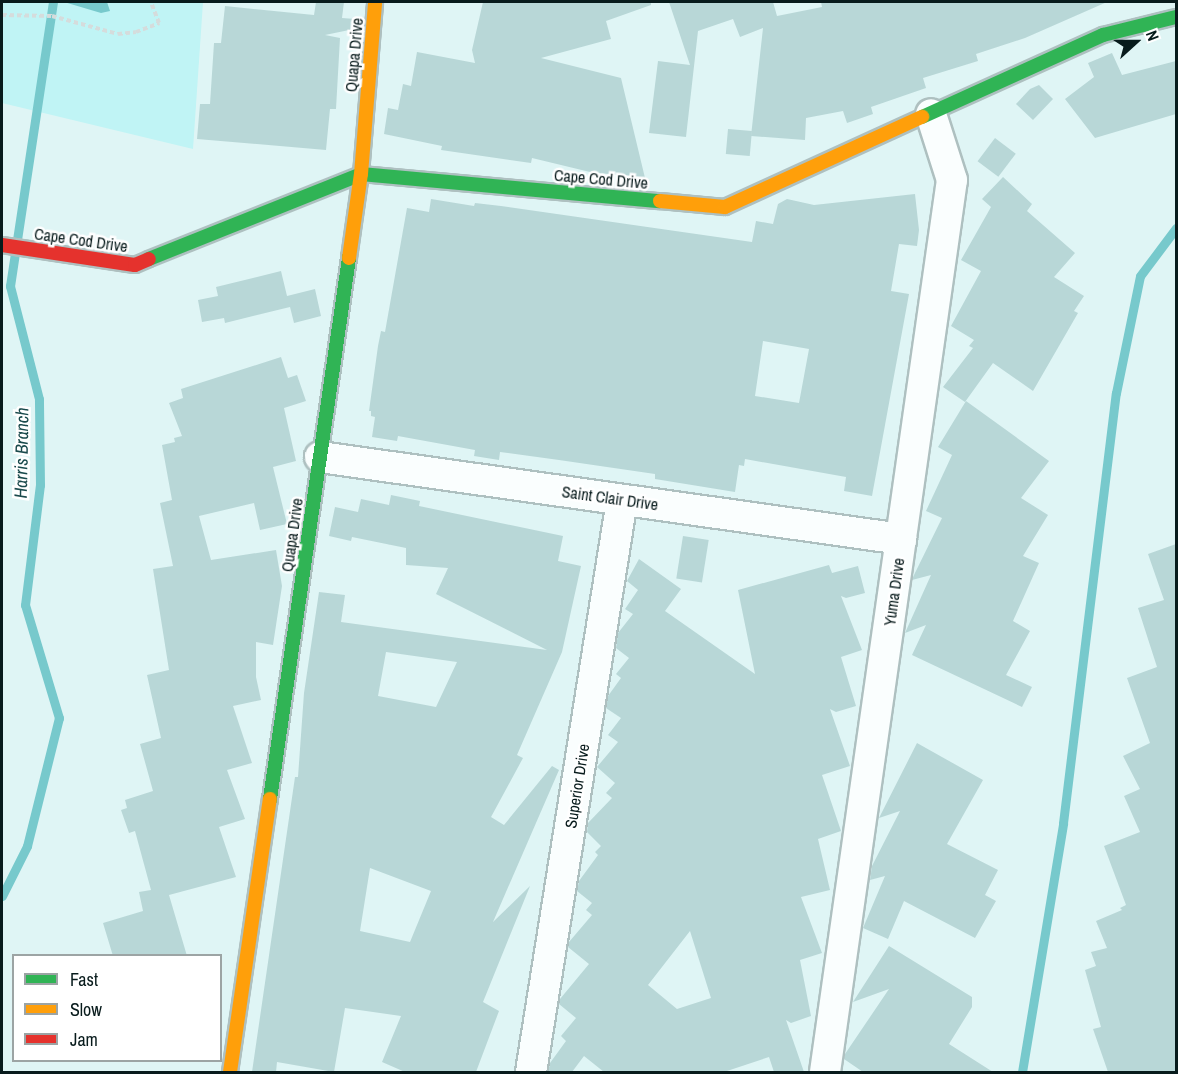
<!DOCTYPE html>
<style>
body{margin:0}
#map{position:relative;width:1178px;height:1074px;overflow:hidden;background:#dff5f5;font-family:"Archivo Narrow",sans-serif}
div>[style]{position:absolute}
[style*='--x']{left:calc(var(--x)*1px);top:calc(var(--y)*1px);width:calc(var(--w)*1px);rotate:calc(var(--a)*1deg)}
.green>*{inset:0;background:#c0f4f5}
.water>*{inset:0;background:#77c9cc}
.stream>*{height:9px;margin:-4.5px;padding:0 4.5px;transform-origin:4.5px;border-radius:4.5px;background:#77c9cc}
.building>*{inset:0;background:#b8d7d7;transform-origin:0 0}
.path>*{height:4px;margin-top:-2px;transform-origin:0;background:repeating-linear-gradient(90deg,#d5dcdc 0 4.5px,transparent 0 7.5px)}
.roads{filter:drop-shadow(2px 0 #aec0c0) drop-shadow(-2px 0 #aec0c0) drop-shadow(0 2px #aec0c0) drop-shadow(0 -2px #aec0c0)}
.street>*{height:30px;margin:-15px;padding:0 15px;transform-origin:15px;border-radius:15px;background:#fafefe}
.fast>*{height:14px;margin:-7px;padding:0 7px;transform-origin:7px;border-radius:7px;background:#30b455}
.slow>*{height:14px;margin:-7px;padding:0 7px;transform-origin:7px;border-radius:7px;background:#ff9f0a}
.jam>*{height:14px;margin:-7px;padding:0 7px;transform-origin:7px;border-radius:7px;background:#e5322d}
span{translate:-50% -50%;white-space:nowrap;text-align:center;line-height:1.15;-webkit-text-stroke:5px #fff;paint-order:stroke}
.street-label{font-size:16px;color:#081b1c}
.water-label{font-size:18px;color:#1a4a4c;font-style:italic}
.frame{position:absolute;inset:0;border:3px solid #081b1c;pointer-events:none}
.legend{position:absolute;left:12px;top:954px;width:210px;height:108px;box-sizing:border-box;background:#fff;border:2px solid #9ca4a4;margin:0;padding:8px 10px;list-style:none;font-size:18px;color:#081b1c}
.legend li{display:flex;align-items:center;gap:12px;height:30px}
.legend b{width:30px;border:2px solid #9ca4a4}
.north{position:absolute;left:1106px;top:12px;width:60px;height:60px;-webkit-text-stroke:4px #fff;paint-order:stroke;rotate:69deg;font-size:16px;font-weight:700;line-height:24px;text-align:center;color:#081b1c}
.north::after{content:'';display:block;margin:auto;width:21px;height:27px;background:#081b1c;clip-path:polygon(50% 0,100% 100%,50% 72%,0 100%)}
</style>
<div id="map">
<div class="green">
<div style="clip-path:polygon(2px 2px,203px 2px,193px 149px,2px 103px)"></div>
</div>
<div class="water">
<div style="clip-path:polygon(64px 2px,107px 2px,110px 11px,101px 13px)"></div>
</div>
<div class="stream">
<div style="--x:2;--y:896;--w:56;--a:-63.4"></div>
<div style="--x:27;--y:846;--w:132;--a:-76"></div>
<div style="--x:59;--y:718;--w:118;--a:-106.7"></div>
<div style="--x:25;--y:605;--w:121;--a:-82.9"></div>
<div style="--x:40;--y:485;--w:86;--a:-90.7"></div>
<div style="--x:39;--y:399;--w:117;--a:-104.4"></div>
<div style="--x:10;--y:286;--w:287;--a:-81.4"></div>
<div style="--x:1022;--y:1072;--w:252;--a:-80.6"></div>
<div style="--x:1063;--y:823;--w:433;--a:-83"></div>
<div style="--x:1116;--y:393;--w:119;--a:-78.4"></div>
<div style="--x:1140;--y:276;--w:60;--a:-53.1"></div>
</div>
<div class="building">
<div style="clip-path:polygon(316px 2px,344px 2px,342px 18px,355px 19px,354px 29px,325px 35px,340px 38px,336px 109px,330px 109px,326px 150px,197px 139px,200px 104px,210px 104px,214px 43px,221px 43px,225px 6px,314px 15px)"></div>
<div style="clip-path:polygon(483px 2px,651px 2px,651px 5px,606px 21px,611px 39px,541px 58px,621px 78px,645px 178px,590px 172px,532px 158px,531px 163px,441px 150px,442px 146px,384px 134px,388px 108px,398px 110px,403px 84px,411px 86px,417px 52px,475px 63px,472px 50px)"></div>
<div style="clip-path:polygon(669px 2px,773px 2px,777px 16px,822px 7px,821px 2px,1107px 2px,1025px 38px,976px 54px,978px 61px,923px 78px,926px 88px,871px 107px,873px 114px,847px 123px,843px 111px,806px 118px,805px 140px,751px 136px,763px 28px,740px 37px,733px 19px,698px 31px,686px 137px,649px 133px,658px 61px,690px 65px)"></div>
<div style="clip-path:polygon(1112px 53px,1122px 75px,1176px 61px,1176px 114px,1095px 138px,1065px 99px,1094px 77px,1088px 63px)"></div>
<div style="clip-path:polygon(1039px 85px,1053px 99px,1033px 120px,1016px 104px,1030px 89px)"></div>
<div style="left:728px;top:129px;width:24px;height:25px;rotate:5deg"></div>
<div style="left:995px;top:138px;width:26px;height:29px;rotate:37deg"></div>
<div style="clip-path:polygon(1003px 177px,1032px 204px,1027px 211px,1075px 253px,1054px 277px,1084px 296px,1074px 311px,1078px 313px,1033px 391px,993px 363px,965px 402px,943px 387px,973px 348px,969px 346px,974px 340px,951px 326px,981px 271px,961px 260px,991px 207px,982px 199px)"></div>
<div style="clip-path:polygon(evenodd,915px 194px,919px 230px,917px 246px,899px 244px,891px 291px,909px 294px,872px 496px,844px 491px,846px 477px,745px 459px,744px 466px,739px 465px,735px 492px,655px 479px,655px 474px,559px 460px,500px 452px,499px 460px,474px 456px,475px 450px,398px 436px,397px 441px,372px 437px,375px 417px,371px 416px,371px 411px,369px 411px,378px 346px,381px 331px,385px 332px,407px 208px,429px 212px,431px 199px,474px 206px,475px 203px,501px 206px,752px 242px,756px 221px,773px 224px,778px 204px,787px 199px,814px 205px,915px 194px,763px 341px,809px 349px,799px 403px,755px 396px,763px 341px)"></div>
<div style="clip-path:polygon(281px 271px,287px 296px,315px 289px,321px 316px,294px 323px,290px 307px,225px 323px,224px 318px,202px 322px,198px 300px,218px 296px,216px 287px)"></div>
<div style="clip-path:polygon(281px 357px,288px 378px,297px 375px,306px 401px,284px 408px,296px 461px,273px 467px,287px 524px,260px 530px,254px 503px,199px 516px,211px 560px,276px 550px,282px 586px,273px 645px,256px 642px,256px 677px,261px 700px,233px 706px,252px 763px,227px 770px,245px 819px,219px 827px,236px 877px,169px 895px,187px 956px,113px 956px,103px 923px,143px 911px,139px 892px,151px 890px,135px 831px,129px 833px,121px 810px,127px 808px,125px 800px,153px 791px,140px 744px,161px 738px,147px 675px,169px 670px,153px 569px,173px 566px,160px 503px,172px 500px,162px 445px,175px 442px,174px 438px,182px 436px,169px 403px,183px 398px,181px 389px)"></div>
<div style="clip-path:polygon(966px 401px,1049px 461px,1021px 498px,1048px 515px,1023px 556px,1039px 563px,1013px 621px,1030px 631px,1006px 675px,1032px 687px,1022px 707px,912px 655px,926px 625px,905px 633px,931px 575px,912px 580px,913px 577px,942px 518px,926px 511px,952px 455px,938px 447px)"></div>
<div style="clip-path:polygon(evenodd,391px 495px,420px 501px,419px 506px,563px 536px,558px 561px,581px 566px,562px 652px,517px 755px,523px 758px,491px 817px,504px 825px,552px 766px,559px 770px,493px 922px,530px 886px,483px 1002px,499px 1011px,476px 1072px,405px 1072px,382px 1062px,401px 1016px,345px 1008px,334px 1072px,277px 1062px,276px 1072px,252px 1072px,295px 777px,298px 777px,304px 693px,319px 592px,345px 595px,341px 622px,547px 650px,436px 594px,448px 568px,406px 565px,406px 548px,352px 537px,351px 541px,329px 536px,335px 507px,358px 512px,361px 499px,389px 505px,391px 495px,386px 652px,457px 662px,436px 707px,378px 696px,386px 652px,391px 495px,370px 868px,431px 891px,410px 942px,360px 931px,370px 868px)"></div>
<div style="left:683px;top:536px;width:26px;height:43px;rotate:9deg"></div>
<div style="clip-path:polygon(1176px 544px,1176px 1072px,1108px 1072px,1093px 1029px,1101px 1027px,1085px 970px,1096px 966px,1091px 952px,1107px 948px,1096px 921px,1122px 910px,1120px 908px,1126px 905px,1104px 846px,1140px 832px,1124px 796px,1140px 789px,1123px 756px,1150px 743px,1127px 678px,1157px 667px,1138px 608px,1164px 600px,1148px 554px)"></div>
<div style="clip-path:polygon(evenodd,639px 559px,681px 589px,665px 611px,755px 674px,738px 590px,829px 565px,832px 573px,858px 566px,865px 593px,846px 598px,841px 596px,862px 650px,841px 657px,856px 706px,836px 712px,830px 709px,850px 766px,822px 775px,841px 831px,818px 839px,830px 890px,801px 897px,822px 953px,800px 960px,811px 1016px,791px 1023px,786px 1020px,804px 1072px,774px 1072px,769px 1057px,724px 1072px,604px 1072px,584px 1056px,572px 1072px,548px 1072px,550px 1063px,566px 1041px,561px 1036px,576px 1018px,559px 1004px,560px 999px,589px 964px,568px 947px,569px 942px,592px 915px,586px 910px,592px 903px,577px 891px,579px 881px,598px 855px,595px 852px,601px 846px,587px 832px,588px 823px,612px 798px,606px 793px,615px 783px,597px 767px,618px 742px,608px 735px,621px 718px,606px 708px,608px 696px,621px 678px,616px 674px,629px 658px,616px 648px,618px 633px,633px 614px,625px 609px,638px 590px,627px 581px,639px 559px,690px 931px,711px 998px,677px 1009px,648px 985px,690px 931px)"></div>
<div style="clip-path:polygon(917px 743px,983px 780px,947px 844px,998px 870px,985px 895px,996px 901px,975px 938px,904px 901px,888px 939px,863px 928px,885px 876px,870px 880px,872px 866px,900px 811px,879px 818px)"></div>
<div style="clip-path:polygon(889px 946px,972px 997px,972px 1007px,949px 1044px,993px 1072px,863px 1072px,844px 1059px,845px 1054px,889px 989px,853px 1002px)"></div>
</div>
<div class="path">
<div style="--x:2;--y:15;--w:50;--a:1.1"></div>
<div style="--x:52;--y:16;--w:68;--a:15.3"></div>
<div style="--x:118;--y:34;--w:18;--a:-6"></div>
<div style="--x:136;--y:32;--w:25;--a:-21"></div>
<div style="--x:159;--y:23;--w:22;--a:-111"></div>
</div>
<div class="roads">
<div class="street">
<div style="--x:320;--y:457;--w:587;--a:8.03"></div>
<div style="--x:531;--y:1072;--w:579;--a:-80.96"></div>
<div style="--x:825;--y:1072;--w:901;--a:-81.9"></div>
<div style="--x:952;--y:180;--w:69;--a:-107.7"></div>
</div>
<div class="fast">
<div style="--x:922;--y:117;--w:199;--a:-24.4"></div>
<div style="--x:1103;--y:35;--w:75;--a:-13.9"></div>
<div style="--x:149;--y:259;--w:228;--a:-21.8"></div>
<div style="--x:361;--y:174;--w:300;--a:5.2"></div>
<div style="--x:270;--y:799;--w:547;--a:-81.69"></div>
</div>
<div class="slow">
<div style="--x:660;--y:201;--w:65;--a:5.3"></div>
<div style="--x:725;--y:207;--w:217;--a:-24.6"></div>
<div style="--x:349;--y:258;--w:85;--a:-81.9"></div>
<div style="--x:361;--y:174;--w:173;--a:-85.3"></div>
<div style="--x:230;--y:1072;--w:276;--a:-81.7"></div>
</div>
<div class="jam">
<div style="--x:2;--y:245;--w:134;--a:8.6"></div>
<div style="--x:135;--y:265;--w:15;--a:-23"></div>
</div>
</div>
<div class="street-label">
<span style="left:354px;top:55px;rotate:-85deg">Quapa Drive</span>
<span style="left:601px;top:179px;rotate:5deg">Cape Cod Drive</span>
<span style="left:81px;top:240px;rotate:8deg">Cape Cod Drive</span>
<span style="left:610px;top:498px;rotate:8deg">Saint Clair Drive</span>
<span style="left:292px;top:535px;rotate:-82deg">Quapa Drive</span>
<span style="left:894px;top:592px;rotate:-82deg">Yuma Drive</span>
<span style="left:577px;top:786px;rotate:-81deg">Superior Drive</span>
</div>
<div class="water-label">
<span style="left:22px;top:453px;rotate:-89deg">Harris Branch</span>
</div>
<div class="frame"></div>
<ul class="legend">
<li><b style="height:8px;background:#30b455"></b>Fast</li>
<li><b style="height:8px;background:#ff9f0a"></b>Slow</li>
<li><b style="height:8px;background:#e5322d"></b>Jam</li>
</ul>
<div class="north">N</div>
</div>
